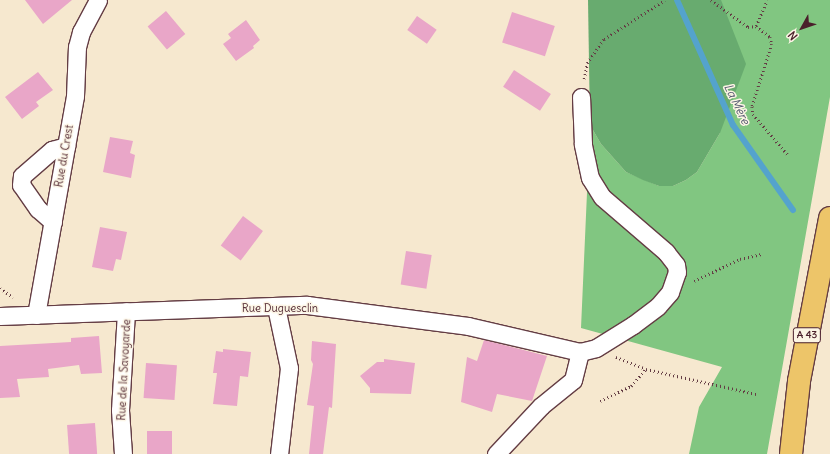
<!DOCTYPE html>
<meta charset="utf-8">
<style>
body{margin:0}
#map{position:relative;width:830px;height:454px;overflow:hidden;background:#f6e8cf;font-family:Delius,sans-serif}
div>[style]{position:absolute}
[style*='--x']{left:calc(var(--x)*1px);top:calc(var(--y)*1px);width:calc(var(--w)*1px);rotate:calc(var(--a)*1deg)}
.green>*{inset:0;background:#81c681}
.forest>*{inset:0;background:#68ab6f}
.stream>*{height:6px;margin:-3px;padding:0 3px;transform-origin:3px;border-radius:3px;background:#54a3cd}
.building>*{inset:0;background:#e9a6c8;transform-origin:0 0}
.path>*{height:2.5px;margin-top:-1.25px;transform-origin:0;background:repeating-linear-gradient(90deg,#643d44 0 1px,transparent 0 4px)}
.roads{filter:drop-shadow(1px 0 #643d44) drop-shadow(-1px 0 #643d44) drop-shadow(0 1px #643d44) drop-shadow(0 -1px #643d44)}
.minor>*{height:17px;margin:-8.5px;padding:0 8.5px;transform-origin:8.5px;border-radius:8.5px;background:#fff}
.motorway>*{height:22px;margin:-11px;padding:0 11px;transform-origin:11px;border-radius:11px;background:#edc569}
span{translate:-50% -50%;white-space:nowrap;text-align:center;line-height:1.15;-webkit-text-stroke:3px #fcf5e5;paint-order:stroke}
.shield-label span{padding:1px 3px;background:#fcf5e5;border:1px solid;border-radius:3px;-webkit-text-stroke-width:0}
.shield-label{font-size:10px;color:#4a1f2b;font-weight:700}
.street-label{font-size:11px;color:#4a1f2b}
.water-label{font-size:12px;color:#4e546c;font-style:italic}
.north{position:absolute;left:782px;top:8px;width:40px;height:40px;-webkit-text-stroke:3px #fcf5e5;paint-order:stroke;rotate:230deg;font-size:11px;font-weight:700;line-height:16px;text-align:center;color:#4a1f2b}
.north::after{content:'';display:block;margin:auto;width:14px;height:18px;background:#4a1f2b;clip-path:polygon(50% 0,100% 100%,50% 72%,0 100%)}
</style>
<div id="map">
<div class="green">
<div style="clip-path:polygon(663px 0,830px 0,830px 97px,767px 454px,689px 454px,699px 407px,722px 367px,581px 328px,590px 125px,601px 144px,626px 172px,659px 186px,673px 186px,686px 180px,697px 172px,720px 133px)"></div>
</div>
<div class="forest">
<div style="clip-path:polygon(588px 0,721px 0,746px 64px,720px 133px,697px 172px,686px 180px,673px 186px,659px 186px,643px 180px,626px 172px,601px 144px,590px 125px)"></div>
</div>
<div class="stream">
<div style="--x:677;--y:0;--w:137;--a:65.9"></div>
<div style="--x:733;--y:125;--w:104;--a:54.8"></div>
</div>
<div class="building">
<div style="clip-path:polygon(25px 0,72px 0,43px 24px)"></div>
<div style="left:166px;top:11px;width:30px;height:24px;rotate:50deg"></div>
<div style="left:512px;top:12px;width:45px;height:32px;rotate:18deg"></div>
<div style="left:417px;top:16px;width:24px;height:17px;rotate:35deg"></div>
<div style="clip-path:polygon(246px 20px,260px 40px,253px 46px,254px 48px,236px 61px,223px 44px,231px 38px,228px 34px)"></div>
<div style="left:514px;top:70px;width:44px;height:20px;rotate:33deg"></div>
<div style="clip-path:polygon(38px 72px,53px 90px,36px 102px,39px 106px,22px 119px,5px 97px)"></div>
<div style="clip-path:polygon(110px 137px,133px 141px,130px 153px,135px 155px,131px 178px,103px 172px)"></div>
<div style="left:243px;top:216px;width:25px;height:37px;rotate:37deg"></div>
<div style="clip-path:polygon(100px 227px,127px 232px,121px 260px,116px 259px,113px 271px,92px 267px)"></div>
<div style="left:406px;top:251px;width:26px;height:34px;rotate:9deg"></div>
<div style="clip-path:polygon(99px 336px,102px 373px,81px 374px,79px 365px,48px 369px,49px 377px,17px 379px,20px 397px,0 398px,0 346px,71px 342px,71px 338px)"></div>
<div style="clip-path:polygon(484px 340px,547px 356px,532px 401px,497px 394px,492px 412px,461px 402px,467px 357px,477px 361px)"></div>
<div style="clip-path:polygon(312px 341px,336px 344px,332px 408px,329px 407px,323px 454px,309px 454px,314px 406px,307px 405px,313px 364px,311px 360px)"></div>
<div style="clip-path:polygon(223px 349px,251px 352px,248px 377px,240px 376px,237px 406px,213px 404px,217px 373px,213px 373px,216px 351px,223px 352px)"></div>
<div style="clip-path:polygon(384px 359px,415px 363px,411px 394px,370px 393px,370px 388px,360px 376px,377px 362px,384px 362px)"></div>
<div style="left:146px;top:363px;width:31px;height:35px;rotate:4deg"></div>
<div style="left:95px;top:423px;width:31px;height:28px;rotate:86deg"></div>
<div style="left:172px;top:431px;width:23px;height:25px;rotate:90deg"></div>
</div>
<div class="path">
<div style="--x:711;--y:0;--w:46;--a:36.1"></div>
<div style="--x:748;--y:27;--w:8;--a:-7"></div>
<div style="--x:756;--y:26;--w:28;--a:-67"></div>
<div style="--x:756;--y:26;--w:18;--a:38"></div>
<div style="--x:770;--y:37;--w:7;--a:74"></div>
<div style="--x:772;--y:44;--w:66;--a:107.6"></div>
<div style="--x:752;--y:107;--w:7;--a:82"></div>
<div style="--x:753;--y:114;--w:55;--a:49.4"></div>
<div style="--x:584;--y:79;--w:16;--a:-79"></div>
<div style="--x:587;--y:63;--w:29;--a:-55"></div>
<div style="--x:604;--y:39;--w:72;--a:-32.6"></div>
<div style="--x:694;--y:281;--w:51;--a:-25.6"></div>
<div style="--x:740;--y:259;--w:23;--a:-13"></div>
<div style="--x:0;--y:288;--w:16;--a:35"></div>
<div style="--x:616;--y:357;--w:32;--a:22"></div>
<div style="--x:646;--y:369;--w:113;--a:12.8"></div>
<div style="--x:600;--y:401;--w:34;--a:-26"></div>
<div style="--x:631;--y:386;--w:23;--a:-49"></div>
</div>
<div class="roads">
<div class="minor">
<div style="--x:53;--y:222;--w:20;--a:-139"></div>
<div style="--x:38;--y:209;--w:29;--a:-125"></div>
<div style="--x:21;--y:185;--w:9;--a:-84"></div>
<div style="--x:22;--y:176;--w:40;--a:-41"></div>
<div style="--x:52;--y:150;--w:15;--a:-16"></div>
<div style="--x:276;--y:307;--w:62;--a:78"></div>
<div style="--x:289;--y:368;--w:87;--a:96.6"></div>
<div style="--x:36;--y:315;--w:222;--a:-79.9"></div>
<div style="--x:75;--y:96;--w:49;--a:-87.7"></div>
<div style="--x:77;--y:47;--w:16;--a:-75"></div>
<div style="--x:81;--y:32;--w:36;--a:-62"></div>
<div style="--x:0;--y:316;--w:307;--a:-2.1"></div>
<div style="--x:307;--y:305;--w:162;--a:7.4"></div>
<div style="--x:468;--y:326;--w:115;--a:13.1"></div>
<div style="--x:580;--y:352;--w:16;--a:-14"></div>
<div style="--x:596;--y:348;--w:44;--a:-31.9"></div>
<div style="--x:633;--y:325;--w:31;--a:-37"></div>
<div style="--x:658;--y:306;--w:18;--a:-49"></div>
<div style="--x:670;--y:292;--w:21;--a:-71"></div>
<div style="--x:677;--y:272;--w:7;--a:-98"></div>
<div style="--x:676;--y:265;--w:16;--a:-128"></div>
<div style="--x:666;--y:252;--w:84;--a:-139.3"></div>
<div style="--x:602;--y:197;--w:22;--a:-122"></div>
<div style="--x:590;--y:178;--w:35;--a:-102"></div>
<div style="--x:583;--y:144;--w:47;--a:-92.4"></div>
<div style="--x:123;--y:454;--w:44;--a:-93.9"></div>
<div style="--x:120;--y:410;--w:99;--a:-86.5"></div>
<div style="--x:496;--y:454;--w:66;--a:-46.8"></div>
<div style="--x:541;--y:406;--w:41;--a:-39.1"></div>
<div style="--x:573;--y:380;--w:29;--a:-76"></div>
</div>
<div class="motorway">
<div style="--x:791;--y:454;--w:73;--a:-83.7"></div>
<div style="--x:799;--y:381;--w:166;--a:-79.2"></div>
</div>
</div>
<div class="shield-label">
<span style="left:807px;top:335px">A 43</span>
</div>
<div class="street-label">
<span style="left:64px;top:156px;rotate:-80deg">Rue du Crest</span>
<span style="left:280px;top:308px">Rue Duguesclin</span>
<span style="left:124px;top:370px;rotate:-87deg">Rue de la Savoyarde</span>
</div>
<div class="water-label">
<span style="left:737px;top:104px;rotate:64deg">La Mère</span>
</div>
<div class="north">N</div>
</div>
